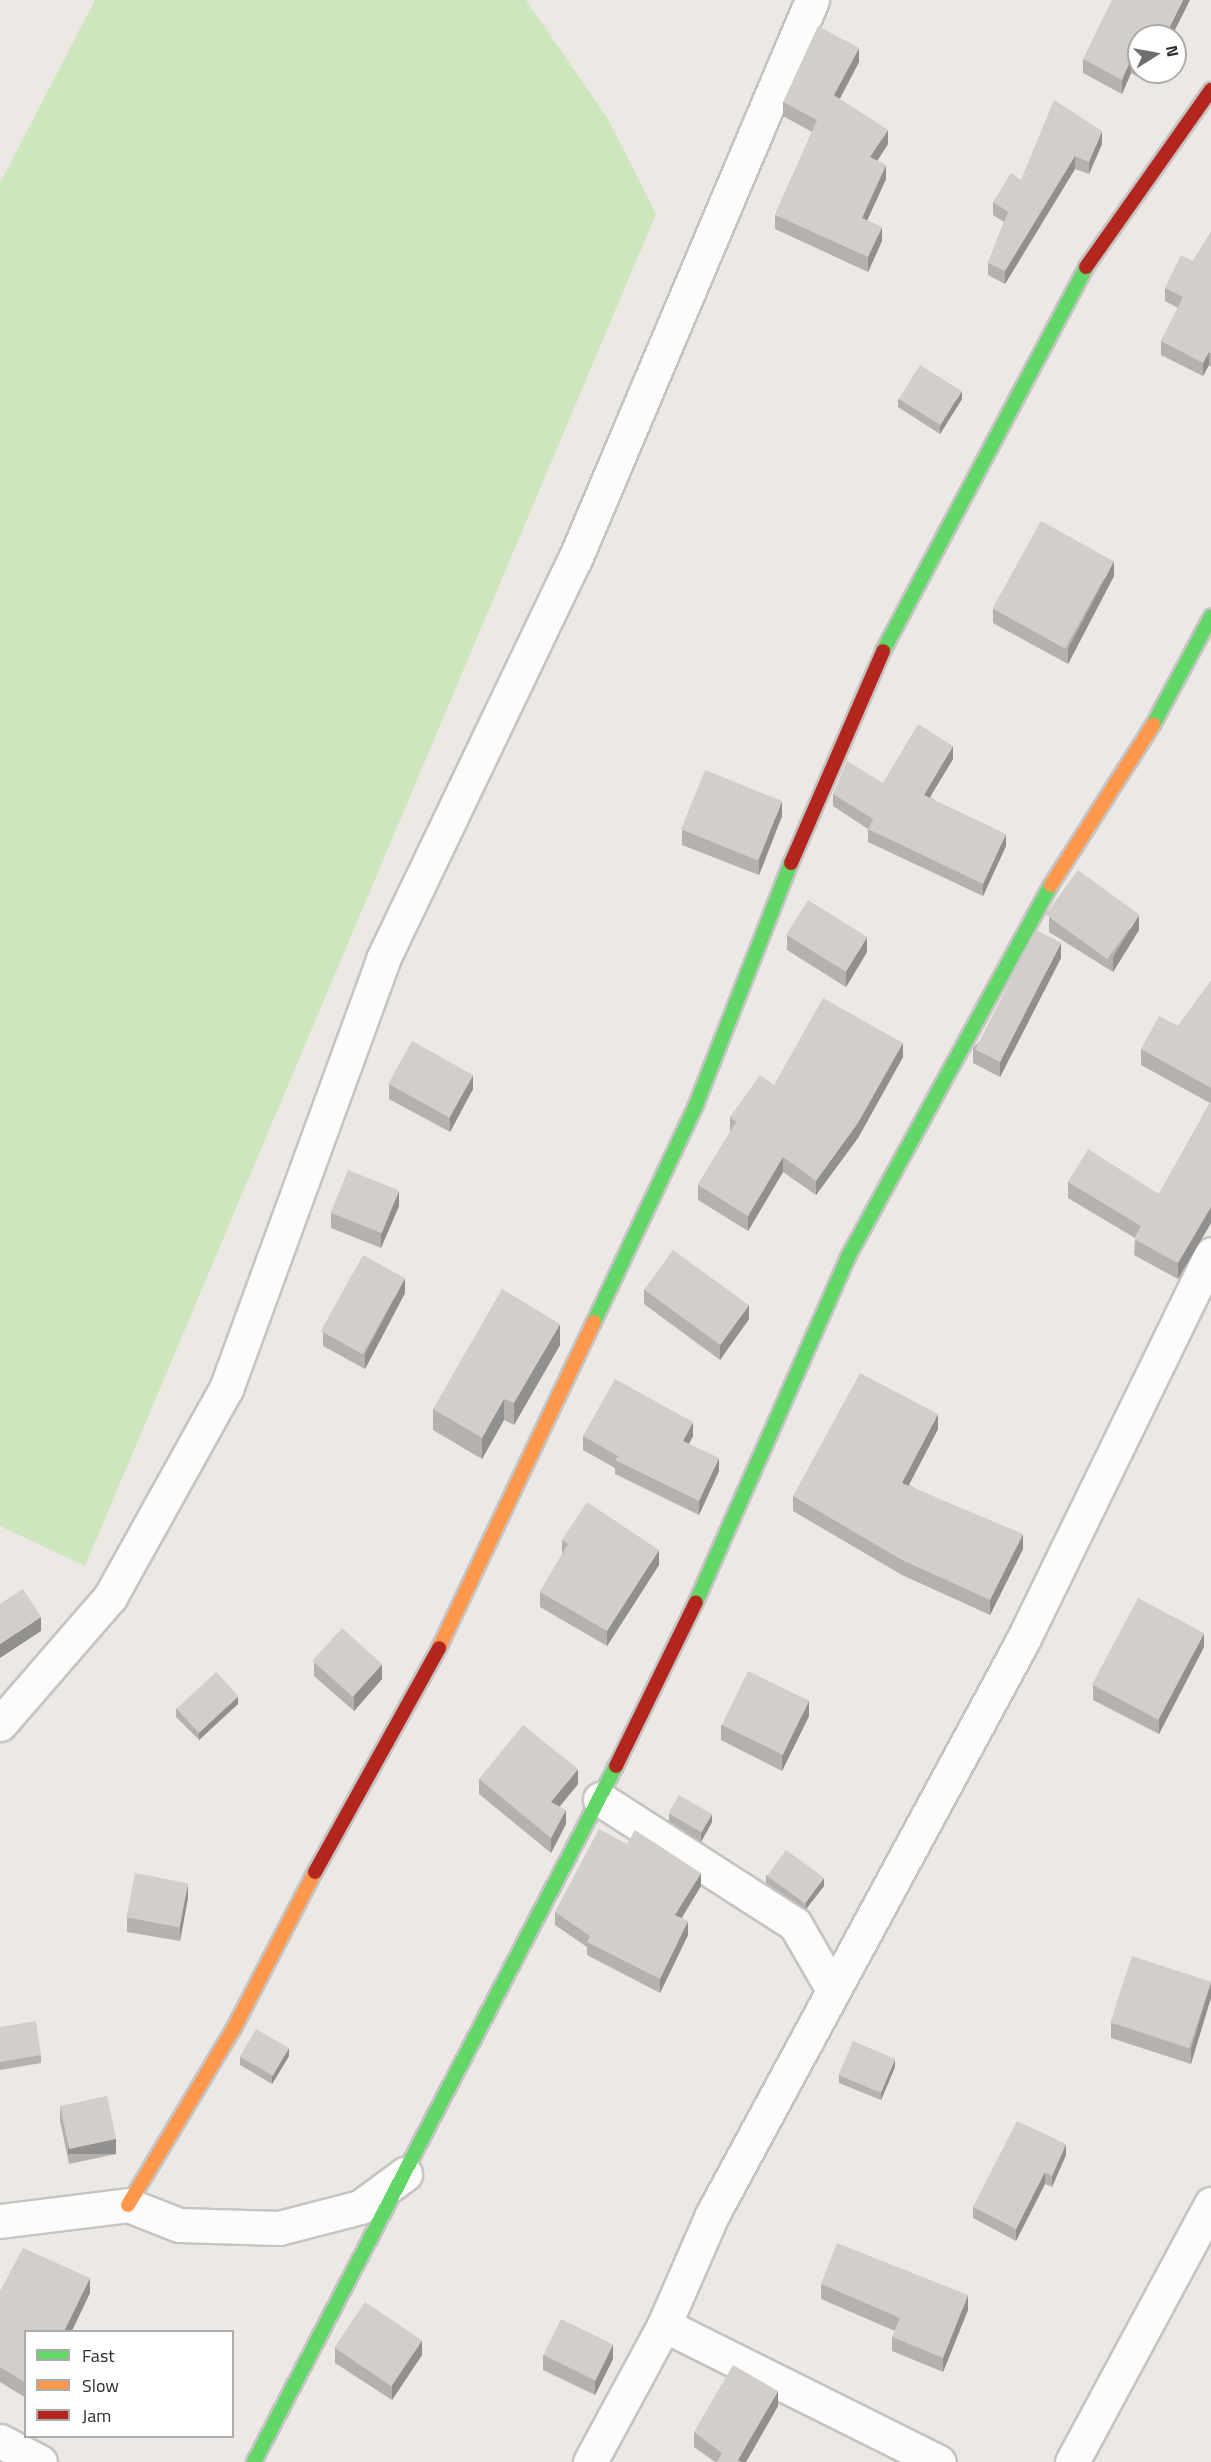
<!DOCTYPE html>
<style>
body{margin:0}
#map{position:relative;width:1211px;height:2462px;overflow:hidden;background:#ece8e4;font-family:"Titillium Web",sans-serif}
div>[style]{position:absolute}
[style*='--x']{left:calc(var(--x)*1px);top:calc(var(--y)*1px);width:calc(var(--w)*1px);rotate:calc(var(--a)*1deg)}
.green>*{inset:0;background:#cee6be}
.roads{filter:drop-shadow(2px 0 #c5c4c5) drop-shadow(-2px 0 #c5c4c5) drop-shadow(0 2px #c5c4c5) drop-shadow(0 -2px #c5c4c5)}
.street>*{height:33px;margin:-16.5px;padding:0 16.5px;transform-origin:16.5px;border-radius:16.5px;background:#fcfcfb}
.fast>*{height:14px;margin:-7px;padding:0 7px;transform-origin:7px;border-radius:7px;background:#63d668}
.slow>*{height:14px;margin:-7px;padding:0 7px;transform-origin:7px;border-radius:7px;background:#ff974d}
.jam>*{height:14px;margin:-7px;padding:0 7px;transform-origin:7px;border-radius:7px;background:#b3261e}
.wall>*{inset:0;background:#b4b1af}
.shaded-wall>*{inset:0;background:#92908e;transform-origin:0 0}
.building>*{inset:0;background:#d1cecb;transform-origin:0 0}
span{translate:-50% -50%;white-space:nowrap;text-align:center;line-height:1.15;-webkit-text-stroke:4.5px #fff;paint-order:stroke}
.legend{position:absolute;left:24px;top:2330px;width:210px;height:108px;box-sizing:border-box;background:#fff;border:2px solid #ababab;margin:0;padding:8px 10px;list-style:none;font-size:18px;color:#2e2e2e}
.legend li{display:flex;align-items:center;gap:12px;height:30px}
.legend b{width:30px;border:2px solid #ababab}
.north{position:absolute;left:1127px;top:24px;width:60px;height:60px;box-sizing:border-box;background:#fff;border:2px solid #ababab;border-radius:50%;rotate:79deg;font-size:16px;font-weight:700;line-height:24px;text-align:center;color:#2e2e2e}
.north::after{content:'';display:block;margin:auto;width:21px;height:27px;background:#706f6e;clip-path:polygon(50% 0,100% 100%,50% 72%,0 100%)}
</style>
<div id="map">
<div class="green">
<div style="clip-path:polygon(95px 0,526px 0,608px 119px,656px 214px,85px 1566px,0 1526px,0 183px)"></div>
</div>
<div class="roads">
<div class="street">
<div style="--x:0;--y:1724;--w:168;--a:-49.1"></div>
<div style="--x:110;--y:1597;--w:238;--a:-60.9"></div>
<div style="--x:226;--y:1389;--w:458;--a:-69.9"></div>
<div style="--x:383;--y:959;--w:444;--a:-64.4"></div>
<div style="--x:575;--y:559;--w:607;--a:-67.02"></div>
<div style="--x:600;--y:1799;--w:232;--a:32.7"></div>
<div style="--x:795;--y:1924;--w:74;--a:60"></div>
<div style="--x:0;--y:2221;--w:129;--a:-7.1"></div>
<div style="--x:128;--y:2205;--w:55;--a:21.4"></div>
<div style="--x:179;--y:2225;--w:100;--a:1.7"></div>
<div style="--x:279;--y:2228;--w:84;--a:-14.5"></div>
<div style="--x:360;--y:2207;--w:56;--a:-36.3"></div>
<div style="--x:664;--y:2325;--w:307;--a:26.5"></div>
<div style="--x:0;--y:2441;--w:45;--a:27.7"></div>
<div style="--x:590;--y:2462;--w:156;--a:-61.6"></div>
<div style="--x:664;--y:2325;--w:120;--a:-66.4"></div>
<div style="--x:712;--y:2215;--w:654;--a:-61.59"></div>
<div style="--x:1023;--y:1640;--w:429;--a:-64"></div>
<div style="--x:1072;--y:2462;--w:293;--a:-61.7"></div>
</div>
<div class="fast">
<div style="--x:883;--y:651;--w:434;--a:-62.1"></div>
<div style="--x:1153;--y:725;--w:123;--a:-61.8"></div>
<div style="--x:594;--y:1322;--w:240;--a:-64.8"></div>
<div style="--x:696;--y:1105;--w:260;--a:-68.6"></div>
<div style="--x:696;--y:1602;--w:377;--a:-66.2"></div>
<div style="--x:848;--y:1257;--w:424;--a:-61.4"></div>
<div style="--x:254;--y:2462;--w:785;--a:-62.52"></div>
</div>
<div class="slow">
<div style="--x:1051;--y:885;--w:190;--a:-57.5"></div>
<div style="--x:439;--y:1648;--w:361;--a:-64.6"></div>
<div style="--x:128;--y:2205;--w:206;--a:-59.1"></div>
<div style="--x:234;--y:2028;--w:176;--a:-62.6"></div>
</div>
<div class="jam">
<div style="--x:1086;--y:267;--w:217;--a:-54.8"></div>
<div style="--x:791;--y:863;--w:231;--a:-66.5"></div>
<div style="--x:616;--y:1766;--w:182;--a:-64"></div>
<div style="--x:315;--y:1872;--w:256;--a:-61"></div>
</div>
</div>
<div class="wall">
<div style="clip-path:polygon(1139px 36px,1139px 72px,1154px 72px,1149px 83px,1131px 73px,1122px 94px,1083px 73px,1083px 59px)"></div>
<div style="clip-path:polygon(859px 62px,840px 99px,888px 144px,877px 161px,886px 179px,867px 220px,882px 241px,868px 272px,775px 229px,775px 215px,812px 132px,783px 116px,783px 102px)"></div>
<div style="clip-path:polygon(1102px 144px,1089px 174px,1075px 169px,1005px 284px,988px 275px,988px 263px,1004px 222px,993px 215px,993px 202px,1021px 180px)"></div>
<div style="clip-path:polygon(1211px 232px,1211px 367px,1209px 365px,1203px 376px,1161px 355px,1161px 341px,1178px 308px,1165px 301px,1165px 288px,1193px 261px)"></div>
<div style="clip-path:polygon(898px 399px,962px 399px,940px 434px,898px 407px)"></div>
<div style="clip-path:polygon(1114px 576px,1068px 664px,993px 623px,993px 609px)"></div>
<div style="clip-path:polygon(953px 759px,930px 797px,1006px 846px,983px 896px,868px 842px,868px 829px,833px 806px,833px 794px,883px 783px)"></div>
<div style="clip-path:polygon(782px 816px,759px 875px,682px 845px,682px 830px)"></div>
<div style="clip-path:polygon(1049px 917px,1139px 930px,1113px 972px,1049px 932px)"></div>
<div style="clip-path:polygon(787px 935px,867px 952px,846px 987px,787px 950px)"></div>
<div style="clip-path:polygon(1061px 958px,1000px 1077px,973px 1063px,973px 1048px)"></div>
<div style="clip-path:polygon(1211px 981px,1211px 1223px,1178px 1279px,1134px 1255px,1135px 1238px,1068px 1198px,1068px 1182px,1159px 1194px,1210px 1103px,1141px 1065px,1141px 1049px,1178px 1026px)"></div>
<div style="clip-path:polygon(903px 1057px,858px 1138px,816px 1195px,783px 1172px,748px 1231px,698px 1200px,698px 1185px,730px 1132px,730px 1117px,774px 1085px)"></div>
<div style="clip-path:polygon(389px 1084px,473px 1089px,450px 1132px,389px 1099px)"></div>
<div style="clip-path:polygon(399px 1206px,381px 1248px,331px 1228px,331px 1213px)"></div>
<div style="clip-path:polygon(644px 1289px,749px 1319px,720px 1360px,644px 1304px)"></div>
<div style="clip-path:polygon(405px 1293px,365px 1369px,323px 1346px,323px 1332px)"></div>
<div style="clip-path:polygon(560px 1345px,514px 1425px,504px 1420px,482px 1459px,433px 1430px,433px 1409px)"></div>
<div style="clip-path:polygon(938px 1429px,909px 1485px,1023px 1549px,990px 1615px,902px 1575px,793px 1511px,793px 1496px)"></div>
<div style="clip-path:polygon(583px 1436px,693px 1436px,689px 1444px,719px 1471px,699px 1515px,615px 1474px,615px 1468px,583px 1450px)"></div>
<div style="clip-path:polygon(562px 1540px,659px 1565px,607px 1646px,540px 1607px,540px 1592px,562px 1555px)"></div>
<div style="clip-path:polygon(1204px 1647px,1159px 1734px,1093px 1700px,1093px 1685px)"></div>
<div style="clip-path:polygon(314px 1662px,382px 1679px,354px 1711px,314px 1676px)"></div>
<div style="clip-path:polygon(238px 1704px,199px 1740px,176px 1717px,176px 1709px)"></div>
<div style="clip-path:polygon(809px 1716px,782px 1771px,721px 1740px,721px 1725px)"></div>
<div style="clip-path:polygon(479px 1779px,578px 1784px,560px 1806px,566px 1824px,551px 1853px,479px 1794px)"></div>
<div style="clip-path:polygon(669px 1813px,712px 1822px,701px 1842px,669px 1821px)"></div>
<div style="clip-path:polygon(766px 1875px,824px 1886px,806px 1909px,766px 1883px)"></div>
<div style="clip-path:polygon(701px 1886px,682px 1918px,688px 1935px,660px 1993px,587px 1955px,587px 1947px,555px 1925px,555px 1912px)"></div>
<div style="clip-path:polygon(188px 1898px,180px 1941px,127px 1932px,127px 1917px)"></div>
<div style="clip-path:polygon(1211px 1982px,1191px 2064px,1111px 2038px,1111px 2023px)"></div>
<div style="clip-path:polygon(0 2027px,41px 2055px,41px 2063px,0 2070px)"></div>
<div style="clip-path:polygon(289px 2056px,272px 2084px,240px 2065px,240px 2057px)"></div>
<div style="clip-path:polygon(895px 2067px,881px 2100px,839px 2083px,839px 2075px)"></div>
<div style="clip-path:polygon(60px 2106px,116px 2154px,69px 2164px,60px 2121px)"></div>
<div style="clip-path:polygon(1066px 2155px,1052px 2187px,1045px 2184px,1016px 2241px,973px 2218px,973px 2207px)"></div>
<div style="clip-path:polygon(821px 2284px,968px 2310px,943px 2372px,892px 2351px,892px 2337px,895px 2331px,821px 2299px)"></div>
<div style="clip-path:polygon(0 2291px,90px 2293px,26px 2331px,26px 2398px,0 2382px)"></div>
<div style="clip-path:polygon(335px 2348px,422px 2355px,392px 2400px,335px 2363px)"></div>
<div style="clip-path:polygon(543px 2355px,613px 2359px,595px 2395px,543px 2370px)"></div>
<div style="clip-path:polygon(778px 2406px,746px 2462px,715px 2462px,694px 2447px,694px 2432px)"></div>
</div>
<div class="shaded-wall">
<div style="clip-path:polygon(1183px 0,1190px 0,1172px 36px,1165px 36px)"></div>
<div style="clip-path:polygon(859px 48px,859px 62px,834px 109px,834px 95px)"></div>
<div style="clip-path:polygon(1131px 59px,1131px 73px,1122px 94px,1122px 80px)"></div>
<div style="clip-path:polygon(1149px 72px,1154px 72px,1149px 83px)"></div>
<div style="clip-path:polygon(888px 130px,888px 144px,870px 172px,870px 157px)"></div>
<div style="clip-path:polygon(1102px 131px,1102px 144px,1089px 174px,1089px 162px)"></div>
<div style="clip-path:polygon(1075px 156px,1075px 169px,1005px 284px,1005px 271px)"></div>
<div style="clip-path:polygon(886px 165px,886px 179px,862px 232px,862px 218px)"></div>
<div style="clip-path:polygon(882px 227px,882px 241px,868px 272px,868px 257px)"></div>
<div style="clip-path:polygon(1209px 352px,1209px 365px,1203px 376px,1203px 363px)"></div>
<div style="clip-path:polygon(962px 391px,962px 399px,940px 434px,940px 426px)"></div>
<div style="clip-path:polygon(1114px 561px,1114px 576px,1068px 664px,1068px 649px)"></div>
<div style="clip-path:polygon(953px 746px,953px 759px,924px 807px,924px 795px)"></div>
<div style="clip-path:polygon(782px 801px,782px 816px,759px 875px,759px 860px)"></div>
<div style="clip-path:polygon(1006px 834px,1006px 846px,983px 896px,983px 884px)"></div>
<div style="clip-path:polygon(1139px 915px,1139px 930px,1113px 972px,1113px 957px)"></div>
<div style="clip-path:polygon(867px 937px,867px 952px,846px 987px,846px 972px)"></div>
<div style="clip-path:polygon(1061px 943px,1061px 958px,1000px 1077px,1000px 1062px)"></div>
<div style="clip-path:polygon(903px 1043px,903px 1057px,858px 1138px,816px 1195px,816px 1181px)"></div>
<div style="clip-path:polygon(473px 1075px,473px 1089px,450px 1132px,450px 1117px)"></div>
<div style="clip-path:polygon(783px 1157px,783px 1172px,748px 1231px,748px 1216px)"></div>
<div style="clip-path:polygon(399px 1191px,399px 1206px,381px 1248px,381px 1233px)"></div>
<div style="clip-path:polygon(1211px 1207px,1211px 1223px,1178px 1279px,1178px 1263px)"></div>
<div style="clip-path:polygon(405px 1278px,405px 1293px,365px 1369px,365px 1354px)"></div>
<div style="clip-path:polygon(749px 1305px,749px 1319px,720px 1360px,720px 1345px)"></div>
<div style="clip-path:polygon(560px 1324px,560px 1345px,514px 1425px,514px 1403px)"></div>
<div style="clip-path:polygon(504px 1399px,504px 1420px,482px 1459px,482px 1438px)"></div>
<div style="clip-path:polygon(938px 1414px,938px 1429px,902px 1498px,902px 1483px)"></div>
<div style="clip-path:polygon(693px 1422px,693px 1436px,683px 1455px,683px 1441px)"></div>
<div style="clip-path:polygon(719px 1458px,719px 1471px,699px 1515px,699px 1501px)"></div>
<div style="clip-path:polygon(1023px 1534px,1023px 1549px,990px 1615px,990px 1600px)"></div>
<div style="clip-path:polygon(659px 1550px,659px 1565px,607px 1646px,607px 1631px)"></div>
<div style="clip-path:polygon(41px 1617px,41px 1631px,0 1658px,0 1644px)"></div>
<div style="clip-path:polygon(1204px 1633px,1204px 1647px,1159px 1734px,1159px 1719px)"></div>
<div style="clip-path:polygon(382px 1664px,382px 1679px,354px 1711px,354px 1696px)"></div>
<div style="clip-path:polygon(238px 1696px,238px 1704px,199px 1740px,199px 1732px)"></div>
<div style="clip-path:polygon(809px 1701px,809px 1716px,782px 1771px,782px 1756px)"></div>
<div style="clip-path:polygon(578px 1769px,578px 1784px,551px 1817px,551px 1802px)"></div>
<div style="clip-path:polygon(566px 1810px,566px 1824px,551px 1853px,551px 1838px)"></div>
<div style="clip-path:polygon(712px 1814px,712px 1822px,701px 1842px,701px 1834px)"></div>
<div style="clip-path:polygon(701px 1873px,701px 1886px,675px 1928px,675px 1915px)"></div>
<div style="clip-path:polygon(824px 1878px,824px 1886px,806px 1909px,806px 1902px)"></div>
<div style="clip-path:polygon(188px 1883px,188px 1898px,180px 1941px,180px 1926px)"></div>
<div style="clip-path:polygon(688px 1921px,688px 1935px,660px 1993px,660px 1979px)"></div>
<div style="clip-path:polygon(1211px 1983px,1211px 1998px,1191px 2064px,1191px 2049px)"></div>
<div style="clip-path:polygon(289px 2048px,289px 2056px,272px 2084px,272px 2076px)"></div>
<div style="clip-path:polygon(895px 2059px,895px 2067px,881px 2100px,881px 2093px)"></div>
<div style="left:116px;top:2139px;width:15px;height:48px;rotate:90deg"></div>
<div style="clip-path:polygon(1066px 2144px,1066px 2155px,1052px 2187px,1052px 2176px)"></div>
<div style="clip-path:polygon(1045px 2172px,1045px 2184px,1016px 2241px,1016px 2229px)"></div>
<div style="clip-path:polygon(90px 2278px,90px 2293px,72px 2331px,64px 2331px)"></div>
<div style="clip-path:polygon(968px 2295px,968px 2310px,943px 2372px,943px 2358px)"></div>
<div style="clip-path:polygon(422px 2340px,422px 2355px,392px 2400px,392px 2385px)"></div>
<div style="clip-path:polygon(613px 2344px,613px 2359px,595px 2395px,595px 2380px)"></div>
<div style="clip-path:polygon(778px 2391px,778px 2406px,746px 2462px,738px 2462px,738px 2460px)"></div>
</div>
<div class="building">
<div style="clip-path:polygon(1112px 0,1183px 0,1165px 36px,1139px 36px,1139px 63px,1131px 59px,1122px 80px,1083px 59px)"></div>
<div style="clip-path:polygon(818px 26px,859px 48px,834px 95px,888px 130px,870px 157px,886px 165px,862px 218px,882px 227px,868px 257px,775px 215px,817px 120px,783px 102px)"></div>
<div style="clip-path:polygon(1054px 100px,1102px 131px,1089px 162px,1075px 156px,1005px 271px,988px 263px,1008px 212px,993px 202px,1011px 173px,1021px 180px)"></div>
<div style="clip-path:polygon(1211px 232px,1211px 353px,1209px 352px,1203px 363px,1161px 341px,1183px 297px,1165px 288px,1181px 255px,1193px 261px)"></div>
<div style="left:920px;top:365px;width:49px;height:40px;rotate:32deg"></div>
<div style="left:1041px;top:521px;width:83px;height:100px;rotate:29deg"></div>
<div style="clip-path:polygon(918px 724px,953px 746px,924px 795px,1006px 834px,983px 884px,868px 829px,873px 819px,833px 794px,847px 761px,883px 783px)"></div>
<div style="left:705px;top:770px;width:83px;height:64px;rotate:22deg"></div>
<div style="left:1078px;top:870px;width:76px;height:55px;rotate:36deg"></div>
<div style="left:808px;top:900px;width:70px;height:41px;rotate:32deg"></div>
<div style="left:1036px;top:930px;width:28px;height:134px;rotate:27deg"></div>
<div style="clip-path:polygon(1211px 981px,1211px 1088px,1141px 1049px,1159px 1016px,1178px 1026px)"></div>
<div style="clip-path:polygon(823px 998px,903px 1043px,858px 1123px,816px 1181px,783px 1157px,748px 1216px,698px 1185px,736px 1122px,730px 1117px,760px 1075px,774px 1085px)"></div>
<div style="left:412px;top:1041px;width:70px;height:49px;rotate:29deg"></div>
<div style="clip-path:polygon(1211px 1102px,1211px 1207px,1178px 1263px,1134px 1239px,1141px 1226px,1068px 1182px,1088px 1149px,1159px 1194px)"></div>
<div style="left:348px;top:1170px;width:55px;height:46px;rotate:22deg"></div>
<div style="left:673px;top:1250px;width:94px;height:49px;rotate:36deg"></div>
<div style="left:363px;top:1255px;width:48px;height:87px;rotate:29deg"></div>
<div style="clip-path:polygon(502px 1289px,560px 1324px,514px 1403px,504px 1399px,482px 1438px,433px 1409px)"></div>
<div style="clip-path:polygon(860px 1373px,938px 1414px,902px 1483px,1023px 1534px,990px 1600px,902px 1560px,793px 1496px)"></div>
<div style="clip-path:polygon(615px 1379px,693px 1422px,683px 1441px,719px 1458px,699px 1501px,615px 1460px,618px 1456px,583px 1436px)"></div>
<div style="clip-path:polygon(587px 1502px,659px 1550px,607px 1631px,540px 1592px,568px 1544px,562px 1540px)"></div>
<div style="clip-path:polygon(23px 1589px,41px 1617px,0 1644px,0 1604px)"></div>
<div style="left:1138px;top:1598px;width:75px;height:98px;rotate:28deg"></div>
<div style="left:342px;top:1628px;width:54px;height:44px;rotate:42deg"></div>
<div style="left:748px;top:1671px;width:68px;height:60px;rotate:26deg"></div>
<div style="left:216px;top:1672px;width:33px;height:54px;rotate:47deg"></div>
<div style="clip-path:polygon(523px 1725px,578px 1769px,551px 1802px,566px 1810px,551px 1838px,479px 1779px)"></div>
<div style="left:679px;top:1795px;width:38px;height:21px;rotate:30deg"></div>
<div style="clip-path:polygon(599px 1829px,627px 1844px,635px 1830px,701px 1873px,675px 1915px,688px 1921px,660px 1979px,587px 1942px,590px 1936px,555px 1912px)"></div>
<div style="left:786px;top:1850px;width:47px;height:32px;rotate:36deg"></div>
<div style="left:135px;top:1873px;width:54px;height:45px;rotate:11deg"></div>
<div style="left:1132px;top:1956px;width:83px;height:70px;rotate:18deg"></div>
<div style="clip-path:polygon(36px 2021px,41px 2055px,0 2062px,0 2027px)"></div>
<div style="left:256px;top:2029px;width:38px;height:32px;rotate:30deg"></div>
<div style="left:853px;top:2041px;width:46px;height:37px;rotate:23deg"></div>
<div style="left:107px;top:2096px;width:44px;height:48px;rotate:78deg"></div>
<div style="clip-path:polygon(1017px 2121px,1066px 2144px,1052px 2176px,1045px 2172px,1016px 2229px,973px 2207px)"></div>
<div style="clip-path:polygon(837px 2243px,968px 2295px,943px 2358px,892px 2337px,900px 2318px,821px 2284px)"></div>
<div style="clip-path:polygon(23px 2248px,90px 2278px,64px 2331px,26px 2331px,26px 2383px,0 2367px,0 2291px)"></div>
<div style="left:365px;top:2302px;width:69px;height:55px;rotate:34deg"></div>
<div style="left:561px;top:2319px;width:58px;height:40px;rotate:26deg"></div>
<div style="clip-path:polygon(733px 2365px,778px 2391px,738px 2460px,741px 2462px,717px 2462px,722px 2453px,694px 2432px)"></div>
</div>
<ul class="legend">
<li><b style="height:8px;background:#63d668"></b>Fast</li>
<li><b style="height:8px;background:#ff974d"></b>Slow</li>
<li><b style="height:8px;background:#b3261e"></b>Jam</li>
</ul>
<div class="north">N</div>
</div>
